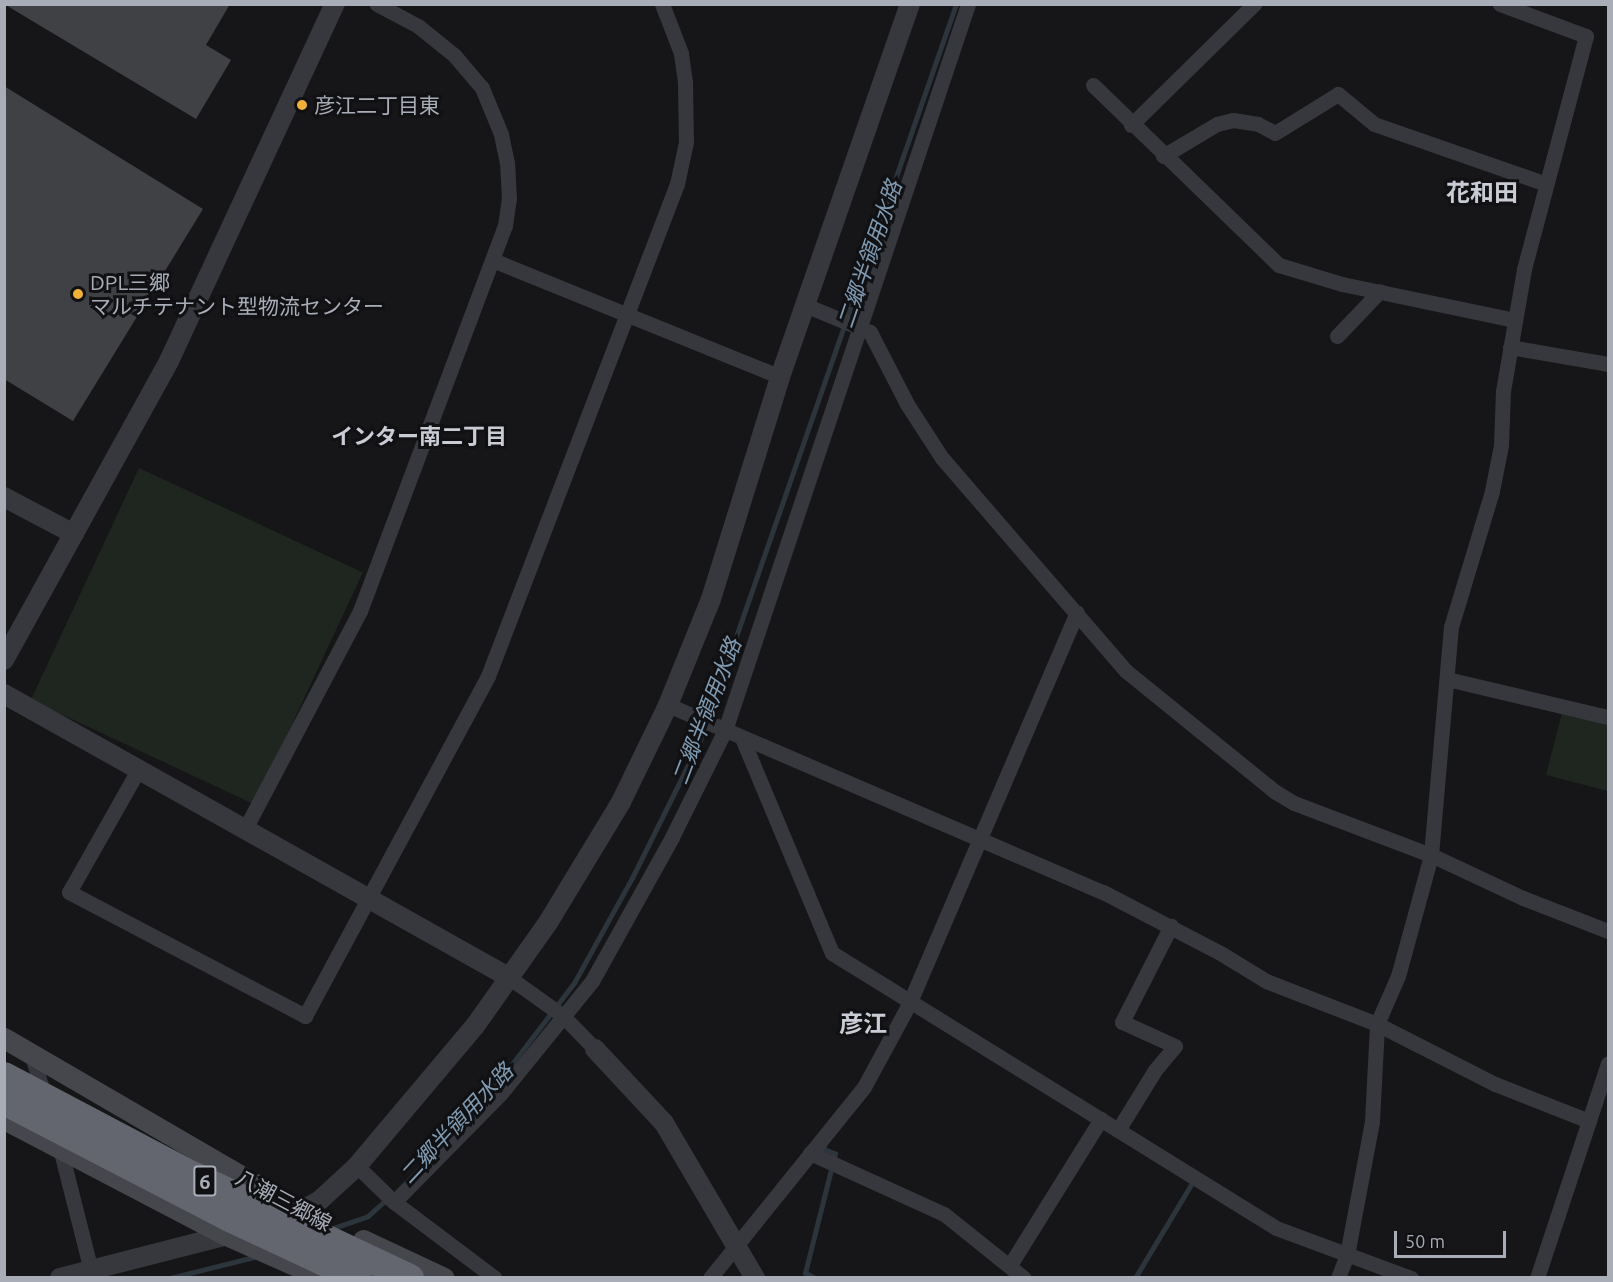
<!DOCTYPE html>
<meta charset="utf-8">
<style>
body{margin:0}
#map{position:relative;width:1613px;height:1282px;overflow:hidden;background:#161618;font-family:Ubuntu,"Noto Sans JP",sans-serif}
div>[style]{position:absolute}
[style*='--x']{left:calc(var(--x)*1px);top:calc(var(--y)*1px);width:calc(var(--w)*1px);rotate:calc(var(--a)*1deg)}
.green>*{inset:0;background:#1e261f;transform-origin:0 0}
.stream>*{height:4.5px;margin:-2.25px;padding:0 2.25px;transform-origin:2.25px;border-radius:2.25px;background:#2c353c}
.building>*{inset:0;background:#404145}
.minor>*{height:15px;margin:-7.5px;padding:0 7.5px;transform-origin:7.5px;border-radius:7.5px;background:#37383d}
.tertiary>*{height:20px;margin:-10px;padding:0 10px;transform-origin:10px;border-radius:10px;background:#37383d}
.secondary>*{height:21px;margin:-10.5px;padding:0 10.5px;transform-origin:10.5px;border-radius:10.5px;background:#45474d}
.motorway-bridge>*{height:28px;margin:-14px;padding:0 14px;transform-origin:14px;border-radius:14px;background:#63666e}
.dots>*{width:16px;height:16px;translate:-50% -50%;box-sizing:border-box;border:3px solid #111113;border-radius:50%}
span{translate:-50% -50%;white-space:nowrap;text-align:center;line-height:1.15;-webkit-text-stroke:6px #111113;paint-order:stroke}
.shield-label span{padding:2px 4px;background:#111113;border:2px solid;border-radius:4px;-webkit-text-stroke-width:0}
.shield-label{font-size:20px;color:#a8adb8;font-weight:700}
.poi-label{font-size:21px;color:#a8adb8}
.left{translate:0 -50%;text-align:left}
.street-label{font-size:21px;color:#a8adb8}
.water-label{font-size:22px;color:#7f9bb3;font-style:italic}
.neighbourhood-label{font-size:22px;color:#c9ccd4;font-weight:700}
.quarter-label{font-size:24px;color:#c9ccd4;font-weight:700}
.frame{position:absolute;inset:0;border:6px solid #a8adb8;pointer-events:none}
.scale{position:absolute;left:1394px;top:1231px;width:112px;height:27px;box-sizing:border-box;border:3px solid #a8adb8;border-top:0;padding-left:8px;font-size:18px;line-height:21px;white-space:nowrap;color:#a8adb8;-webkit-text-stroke:4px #111113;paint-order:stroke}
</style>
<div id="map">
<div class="green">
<div style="left:139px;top:468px;width:247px;height:256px;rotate:25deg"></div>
<div style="clip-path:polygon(1562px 713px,1608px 724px,1608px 791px,1546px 775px)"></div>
</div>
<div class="stream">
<div style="--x:450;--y:1134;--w:62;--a:-46.3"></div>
<div style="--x:493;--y:1089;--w:133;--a:-52.6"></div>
<div style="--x:574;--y:983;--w:120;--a:-61.1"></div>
<div style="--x:632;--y:878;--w:151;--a:-63.6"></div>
<div style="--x:699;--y:743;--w:782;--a:-70.82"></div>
<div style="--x:331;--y:1229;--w:39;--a:-19"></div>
<div style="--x:368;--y:1216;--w:24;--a:-42"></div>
<div style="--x:170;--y:1278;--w:91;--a:-14"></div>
<div style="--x:814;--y:1278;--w:10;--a:-151"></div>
<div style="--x:805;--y:1273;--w:123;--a:-75.9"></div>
<div style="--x:835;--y:1154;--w:13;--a:-157"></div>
<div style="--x:823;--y:1149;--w:4;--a:-76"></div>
<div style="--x:1135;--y:1278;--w:111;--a:-59"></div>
</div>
<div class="building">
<div style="clip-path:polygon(4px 4px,230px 4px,206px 45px,231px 60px,196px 119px)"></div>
<div style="clip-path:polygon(4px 86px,203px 209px,73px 421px,4px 379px)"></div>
</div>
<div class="minor">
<div style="--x:1093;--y:85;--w:259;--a:44.1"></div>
<div style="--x:1279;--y:265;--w:66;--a:16.8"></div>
<div style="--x:1342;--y:284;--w:177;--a:11.8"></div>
<div style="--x:1131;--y:125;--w:173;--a:-44.5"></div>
<div style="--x:1163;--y:156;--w:63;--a:-30.7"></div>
<div style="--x:1217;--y:124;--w:16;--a:-14"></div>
<div style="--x:1233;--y:120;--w:25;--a:9"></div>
<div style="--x:1258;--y:124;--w:19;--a:28"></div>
<div style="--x:1275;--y:133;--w:74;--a:-31.8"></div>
<div style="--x:1338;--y:94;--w:47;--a:39.8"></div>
<div style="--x:1374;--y:124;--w:182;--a:19.2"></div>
<div style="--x:495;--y:261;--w:308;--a:22.1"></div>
<div style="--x:805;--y:305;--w:70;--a:22.6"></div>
<div style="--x:870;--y:332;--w:81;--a:62.8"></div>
<div style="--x:907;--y:404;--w:64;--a:57.1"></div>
<div style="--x:942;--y:458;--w:281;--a:49.2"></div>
<div style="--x:1126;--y:671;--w:191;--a:39"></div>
<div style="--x:1274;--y:791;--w:23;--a:31"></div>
<div style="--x:1294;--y:803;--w:147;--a:20.8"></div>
<div style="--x:1431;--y:855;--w:102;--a:25.1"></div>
<div style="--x:1523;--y:898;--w:91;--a:21.2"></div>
<div style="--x:1337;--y:336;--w:62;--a:-46.3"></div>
<div style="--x:1510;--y:347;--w:99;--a:9.8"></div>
<div style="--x:1447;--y:679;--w:165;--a:13.3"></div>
<div style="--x:668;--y:705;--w:473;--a:23.3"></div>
<div style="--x:1103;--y:892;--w:134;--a:27.5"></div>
<div style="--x:1222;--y:954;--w:52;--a:31.5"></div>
<div style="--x:1266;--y:981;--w:119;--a:21.2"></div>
<div style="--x:1377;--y:1024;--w:132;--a:27"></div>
<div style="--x:1495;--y:1084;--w:101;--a:21.5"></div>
<div style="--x:742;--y:738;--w:233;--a:67.3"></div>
<div style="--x:832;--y:953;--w:522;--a:31.77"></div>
<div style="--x:1276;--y:1228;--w:144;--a:20.3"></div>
<div style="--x:137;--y:772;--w:138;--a:119.5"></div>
<div style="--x:69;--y:892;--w:267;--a:27.7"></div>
<div style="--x:305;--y:1016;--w:386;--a:-61.7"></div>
<div style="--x:488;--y:676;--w:527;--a:-68.99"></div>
<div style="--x:677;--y:184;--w:43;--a:-77.9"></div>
<div style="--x:686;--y:142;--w:60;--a:-91"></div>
<div style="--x:685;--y:82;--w:29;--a:-98"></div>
<div style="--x:681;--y:53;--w:53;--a:-111.2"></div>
<div style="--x:245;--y:829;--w:246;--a:-62.2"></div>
<div style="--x:360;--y:611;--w:411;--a:-69.4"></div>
<div style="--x:505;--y:226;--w:27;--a:-82"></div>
<div style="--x:509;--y:199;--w:36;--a:-93"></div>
<div style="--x:507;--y:163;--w:30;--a:-102"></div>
<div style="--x:501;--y:134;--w:50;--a:-112.4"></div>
<div style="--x:482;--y:88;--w:43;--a:-130.3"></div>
<div style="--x:454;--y:55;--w:46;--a:-141.1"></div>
<div style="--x:418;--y:26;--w:47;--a:-151.8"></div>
<div style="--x:510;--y:978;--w:65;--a:35.6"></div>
<div style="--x:563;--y:1016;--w:46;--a:45.9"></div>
<div style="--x:31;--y:1053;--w:47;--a:72.7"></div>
<div style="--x:1118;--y:1130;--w:70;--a:-58.3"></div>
<div style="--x:1155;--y:1070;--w:31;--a:-50"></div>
<div style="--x:1175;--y:1046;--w:58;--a:-155.6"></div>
<div style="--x:1122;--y:1022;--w:108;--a:-63"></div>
<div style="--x:59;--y:1144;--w:138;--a:75.8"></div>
<div style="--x:810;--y:1153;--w:147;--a:24.5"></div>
<div style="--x:944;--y:1214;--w:102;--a:38.7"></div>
<div style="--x:357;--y:1166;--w:52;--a:44.2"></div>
<div style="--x:394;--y:1202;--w:126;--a:37"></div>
<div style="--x:394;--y:1202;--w:153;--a:-45.5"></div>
<div style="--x:501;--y:1093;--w:144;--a:-50.9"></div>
<div style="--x:592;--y:981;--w:165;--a:-60.9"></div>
<div style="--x:672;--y:837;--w:119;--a:-63.6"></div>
<div style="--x:725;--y:730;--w:766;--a:-71.49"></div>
<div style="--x:1010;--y:1265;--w:172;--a:-58.1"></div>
<div style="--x:710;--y:1278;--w:245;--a:-51.1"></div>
<div style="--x:864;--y:1087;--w:94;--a:-61.5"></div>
<div style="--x:909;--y:1004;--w:426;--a:-66.8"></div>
<div style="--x:1338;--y:1278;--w:25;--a:-69"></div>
<div style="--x:1347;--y:1255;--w:136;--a:-79.4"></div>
<div style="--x:1372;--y:1121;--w:97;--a:-87"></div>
<div style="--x:1377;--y:1024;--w:52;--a:-66.4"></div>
<div style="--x:1398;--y:976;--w:125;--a:-74.7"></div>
<div style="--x:1431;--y:855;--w:229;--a:-85"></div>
<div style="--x:1451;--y:627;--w:142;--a:-73.2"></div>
<div style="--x:1492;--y:491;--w:47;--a:-78.9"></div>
<div style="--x:1501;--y:445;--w:54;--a:-87.9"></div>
<div style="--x:1503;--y:391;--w:124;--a:-80.2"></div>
<div style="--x:1524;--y:269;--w:241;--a:-75.1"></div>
<div style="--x:1586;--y:36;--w:92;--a:-159.6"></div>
<div style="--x:1537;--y:1278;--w:226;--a:-71.7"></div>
</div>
<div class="tertiary">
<div style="--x:4;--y:497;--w:79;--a:27.9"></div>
<div style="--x:4;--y:660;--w:342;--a:-61.1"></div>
<div style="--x:169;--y:361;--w:394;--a:-65.1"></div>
<div style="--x:4;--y:694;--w:580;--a:29.3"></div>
<div style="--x:595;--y:1049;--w:101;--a:47"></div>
<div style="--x:664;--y:1123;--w:180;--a:59.6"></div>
<div style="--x:289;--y:1217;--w:34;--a:-28"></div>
<div style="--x:319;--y:1201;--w:52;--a:-42.6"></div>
<div style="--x:357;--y:1166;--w:183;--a:-49.9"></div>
<div style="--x:475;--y:1026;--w:128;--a:-54.8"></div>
<div style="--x:549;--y:921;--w:139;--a:-58.8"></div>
<div style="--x:621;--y:802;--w:108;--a:-64.1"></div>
<div style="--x:668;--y:705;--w:114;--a:-67.9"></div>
<div style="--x:711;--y:599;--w:232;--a:-72.7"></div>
<div style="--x:780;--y:377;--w:395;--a:-70.8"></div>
<div style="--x:60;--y:1278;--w:181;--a:-14.4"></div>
</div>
<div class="secondary">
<div style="--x:4;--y:1038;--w:360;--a:30.2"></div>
<div style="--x:4;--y:1119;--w:250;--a:27.6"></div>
<div style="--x:226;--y:1235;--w:107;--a:23.7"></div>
<div style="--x:363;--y:1240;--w:89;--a:25.1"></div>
</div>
<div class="motorway-bridge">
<div style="--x:4;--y:1076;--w:215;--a:27.8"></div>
<div style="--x:194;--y:1176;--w:239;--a:25.3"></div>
<div style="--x:4;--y:1101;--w:254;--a:27.4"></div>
<div style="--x:230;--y:1218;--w:141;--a:25.1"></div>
</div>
<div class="dots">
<div style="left:302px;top:105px;background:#f2b134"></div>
<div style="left:78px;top:294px;background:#f2b134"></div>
</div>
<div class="shield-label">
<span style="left:205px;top:1181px">6</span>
</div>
<div class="poi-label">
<span class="left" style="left:314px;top:105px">彦江二丁目東</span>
<span class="left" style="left:90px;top:294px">DPL三郷<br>マルチテナント型物流センター</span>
</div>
<div class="street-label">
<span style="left:284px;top:1200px;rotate:28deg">八潮三郷線</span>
</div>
<div class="water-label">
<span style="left:869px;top:254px;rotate:-71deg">二郷半領用水路</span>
<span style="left:706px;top:711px;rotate:-69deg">二郷半領用水路</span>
<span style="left:456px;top:1123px;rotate:-47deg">二郷半領用水路</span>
</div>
<div class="neighbourhood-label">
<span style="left:419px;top:436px">インター南二丁目</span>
</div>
<div class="quarter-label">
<span style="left:1482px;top:193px">花和田</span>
<span style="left:863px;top:1024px">彦江</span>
</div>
<div class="frame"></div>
<div class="scale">50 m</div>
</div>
